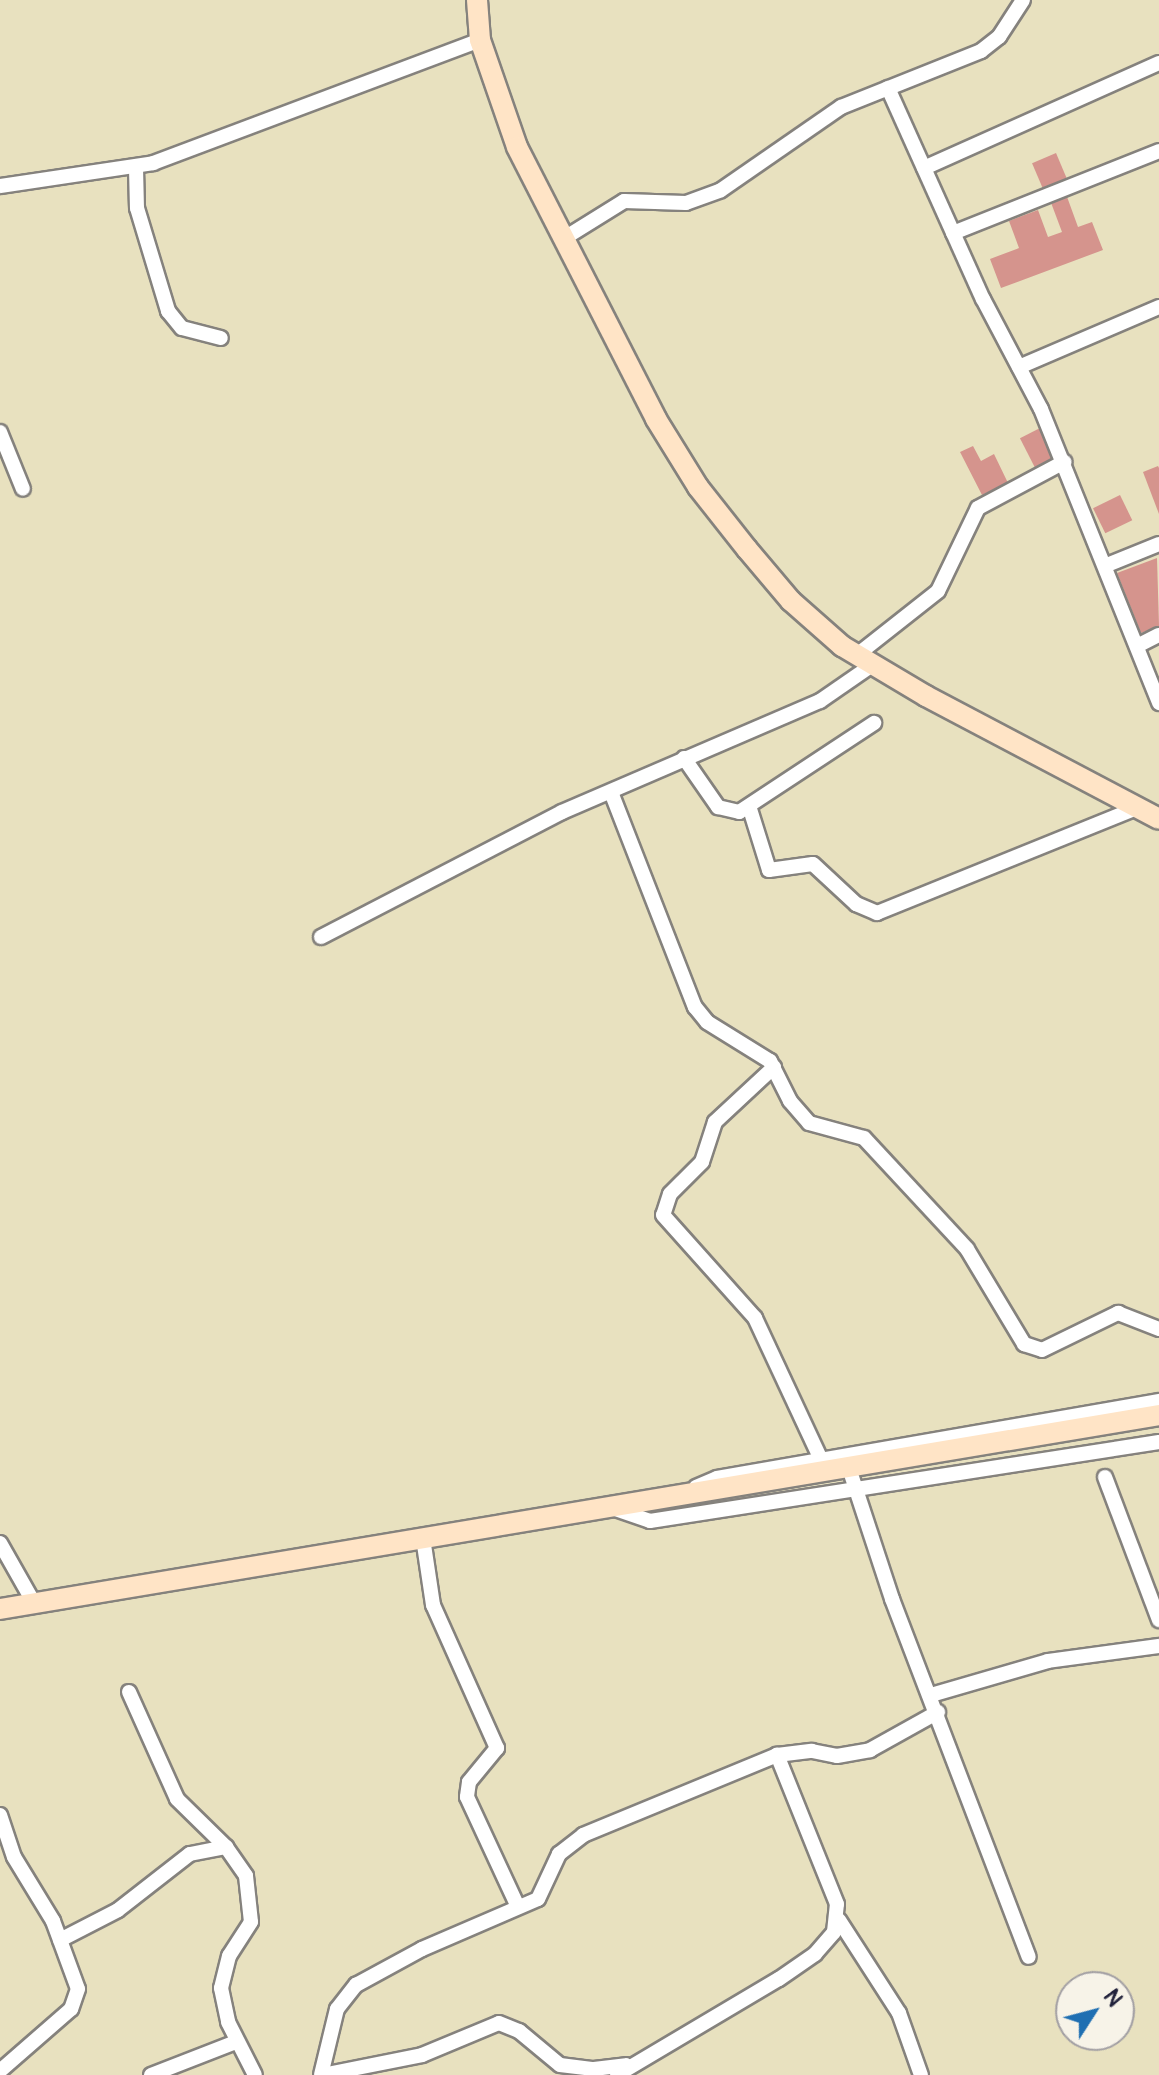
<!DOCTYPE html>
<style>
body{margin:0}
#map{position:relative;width:1159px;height:2075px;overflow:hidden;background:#e8e1bf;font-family:Pangolin,sans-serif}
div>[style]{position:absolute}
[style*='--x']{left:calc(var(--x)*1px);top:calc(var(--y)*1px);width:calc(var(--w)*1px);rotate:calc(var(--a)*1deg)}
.building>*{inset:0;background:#d5948d;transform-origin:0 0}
.roads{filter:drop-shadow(2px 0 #85827d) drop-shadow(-2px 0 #85827d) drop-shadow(0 2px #85827d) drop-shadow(0 -2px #85827d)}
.street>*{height:14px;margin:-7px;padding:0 7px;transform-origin:7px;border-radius:7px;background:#fff}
.secondary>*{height:20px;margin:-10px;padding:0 10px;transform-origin:10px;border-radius:10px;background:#ffe4c6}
span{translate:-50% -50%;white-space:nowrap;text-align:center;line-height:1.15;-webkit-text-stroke:7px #f7f3e8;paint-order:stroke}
.north{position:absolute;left:1055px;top:1971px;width:80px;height:80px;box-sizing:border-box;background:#f7f3e8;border:2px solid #a29fa3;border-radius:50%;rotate:54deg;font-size:22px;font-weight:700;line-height:32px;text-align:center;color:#22223b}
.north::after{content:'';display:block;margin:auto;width:28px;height:36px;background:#1f6fb2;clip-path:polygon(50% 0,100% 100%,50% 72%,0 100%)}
</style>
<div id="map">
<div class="building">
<div style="left:1056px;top:153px;width:33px;height:26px;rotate:67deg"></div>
<div style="clip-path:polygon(1066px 194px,1078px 227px,1092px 222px,1103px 250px,1001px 288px,990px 259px,1019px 248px,1009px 221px,1038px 210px,1048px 237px,1062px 232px,1050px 200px)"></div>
<div style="left:1044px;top:426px;width:36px;height:27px;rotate:63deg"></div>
<div style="clip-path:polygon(973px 446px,981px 461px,994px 454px,1008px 483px,982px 495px,960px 452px)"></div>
<div style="clip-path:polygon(1158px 466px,1159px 468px,1159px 514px,1143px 472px)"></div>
<div style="left:1120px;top:495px;width:28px;height:30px;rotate:64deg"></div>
<div style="clip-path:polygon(1157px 558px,1159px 626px,1141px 633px,1117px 573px)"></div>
</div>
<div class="roads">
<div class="street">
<div style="--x:888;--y:88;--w:231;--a:65.8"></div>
<div style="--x:983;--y:299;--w:124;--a:62.2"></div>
<div style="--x:1041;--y:409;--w:317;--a:68.1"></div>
<div style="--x:136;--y:168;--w:40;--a:88.6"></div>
<div style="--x:137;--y:208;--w:108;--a:73.2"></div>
<div style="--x:168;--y:311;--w:22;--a:51"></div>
<div style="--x:182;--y:328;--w:40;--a:14.4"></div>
<div style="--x:924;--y:168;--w:257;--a:-24.1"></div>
<div style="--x:0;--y:186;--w:155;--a:-8.5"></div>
<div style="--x:153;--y:163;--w:349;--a:-20.6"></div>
<div style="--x:953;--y:233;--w:222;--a:-21.7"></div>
<div style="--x:563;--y:239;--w:72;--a:-31.9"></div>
<div style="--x:624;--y:201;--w:62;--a:1.8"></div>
<div style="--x:686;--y:203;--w:37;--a:-20"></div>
<div style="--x:721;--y:190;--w:146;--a:-34.7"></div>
<div style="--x:841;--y:107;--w:151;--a:-21.8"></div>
<div style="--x:981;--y:51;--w:23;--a:-38"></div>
<div style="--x:999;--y:37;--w:44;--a:-57"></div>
<div style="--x:1019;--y:367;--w:152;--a:-23.2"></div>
<div style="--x:0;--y:432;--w:61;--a:68"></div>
<div style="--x:1107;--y:565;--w:56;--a:-22"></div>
<div style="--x:1139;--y:645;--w:22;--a:-27"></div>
<div style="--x:857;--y:655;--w:103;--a:-38.3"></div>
<div style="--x:938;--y:591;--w:92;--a:-64.3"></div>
<div style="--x:978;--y:508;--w:98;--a:-28.1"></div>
<div style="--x:684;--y:758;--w:60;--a:55.2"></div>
<div style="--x:718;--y:807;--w:22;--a:13"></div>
<div style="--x:739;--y:812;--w:162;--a:-33.4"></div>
<div style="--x:611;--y:792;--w:231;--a:68.7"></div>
<div style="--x:695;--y:1007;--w:19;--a:51"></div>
<div style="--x:707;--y:1022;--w:74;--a:31.8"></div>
<div style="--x:770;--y:1061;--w:45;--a:63.4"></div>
<div style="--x:790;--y:1101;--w:29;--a:49"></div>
<div style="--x:809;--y:1123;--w:57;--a:15.3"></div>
<div style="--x:864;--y:1138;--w:151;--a:47.1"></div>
<div style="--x:967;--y:1249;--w:111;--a:59"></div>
<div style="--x:1024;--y:1344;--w:19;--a:18"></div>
<div style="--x:1042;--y:1350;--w:85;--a:-26"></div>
<div style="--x:1118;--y:1313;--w:44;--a:21.3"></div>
<div style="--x:750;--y:809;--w:64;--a:72.7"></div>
<div style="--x:769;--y:870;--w:44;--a:-7.8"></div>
<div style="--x:813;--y:864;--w:59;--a:42.9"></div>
<div style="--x:856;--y:904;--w:23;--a:23"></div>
<div style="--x:877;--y:913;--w:283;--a:-22"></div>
<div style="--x:321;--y:937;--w:271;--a:-27.4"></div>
<div style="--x:562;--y:812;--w:281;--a:-23.3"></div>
<div style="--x:820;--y:701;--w:63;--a:-34.7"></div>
<div style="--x:774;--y:1067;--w:81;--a:137"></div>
<div style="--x:715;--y:1122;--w:42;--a:108"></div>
<div style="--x:702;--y:1162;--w:45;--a:135"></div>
<div style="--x:670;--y:1194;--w:22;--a:108"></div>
<div style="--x:663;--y:1215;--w:138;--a:48.2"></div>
<div style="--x:755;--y:1318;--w:168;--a:65"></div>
<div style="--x:848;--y:1465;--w:141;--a:71.8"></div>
<div style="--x:892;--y:1599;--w:383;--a:69.1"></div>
<div style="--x:1105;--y:1477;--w:153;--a:69.3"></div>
<div style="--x:696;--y:1487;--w:23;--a:-23"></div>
<div style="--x:717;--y:1478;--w:449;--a:-9.9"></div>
<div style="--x:612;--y:1508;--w:40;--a:18.9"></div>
<div style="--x:650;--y:1521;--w:515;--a:-8.82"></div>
<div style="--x:423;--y:1538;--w:68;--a:81.5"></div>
<div style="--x:433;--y:1605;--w:157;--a:65.9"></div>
<div style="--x:497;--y:1748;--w:44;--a:129.5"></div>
<div style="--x:469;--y:1782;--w:15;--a:98"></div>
<div style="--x:467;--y:1797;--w:121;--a:65.1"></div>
<div style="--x:0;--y:1543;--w:69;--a:60.5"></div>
<div style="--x:129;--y:1692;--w:117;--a:65.8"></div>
<div style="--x:177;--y:1799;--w:69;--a:44.4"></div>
<div style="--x:226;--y:1847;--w:35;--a:55"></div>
<div style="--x:246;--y:1876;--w:46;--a:83.8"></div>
<div style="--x:251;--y:1922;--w:40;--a:122.9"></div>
<div style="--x:229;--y:1956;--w:33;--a:104"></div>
<div style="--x:221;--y:1988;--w:35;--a:78"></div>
<div style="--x:228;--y:2022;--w:59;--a:63"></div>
<div style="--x:931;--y:1695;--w:122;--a:-16.2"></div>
<div style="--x:1048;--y:1661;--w:112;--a:-7.7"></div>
<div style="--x:0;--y:1815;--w:44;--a:71.6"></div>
<div style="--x:14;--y:1857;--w:75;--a:58.6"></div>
<div style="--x:53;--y:1921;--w:72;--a:69.8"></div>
<div style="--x:78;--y:1989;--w:21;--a:109"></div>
<div style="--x:71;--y:2009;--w:94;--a:138.9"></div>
<div style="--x:839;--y:1920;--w:111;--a:57.2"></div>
<div style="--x:899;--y:2013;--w:66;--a:70.5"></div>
<div style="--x:60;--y:1940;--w:65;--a:-27.3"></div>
<div style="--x:118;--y:1910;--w:91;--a:-37.9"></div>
<div style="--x:190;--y:1854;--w:37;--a:-11"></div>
<div style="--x:151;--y:2075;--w:91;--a:-21.2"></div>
<div style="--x:321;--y:2075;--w:68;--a:-76.4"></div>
<div style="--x:337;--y:2009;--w:31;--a:-52"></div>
<div style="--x:356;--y:1985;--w:75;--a:-28.6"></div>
<div style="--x:422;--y:1949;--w:126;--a:-23.3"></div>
<div style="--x:538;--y:1899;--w:50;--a:-65"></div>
<div style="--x:559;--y:1854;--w:31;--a:-38"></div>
<div style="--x:583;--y:1835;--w:210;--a:-22.4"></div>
<div style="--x:777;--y:1755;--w:35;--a:-7"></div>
<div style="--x:812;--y:1751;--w:25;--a:11"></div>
<div style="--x:837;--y:1756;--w:34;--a:-10"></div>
<div style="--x:870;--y:1750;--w:78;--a:-29.2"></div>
<div style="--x:322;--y:2075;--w:102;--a:-11.3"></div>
<div style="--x:422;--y:2055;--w:83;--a:-22.6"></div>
<div style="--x:499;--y:2023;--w:22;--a:22"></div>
<div style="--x:519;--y:2031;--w:53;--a:39.7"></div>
<div style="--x:560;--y:2065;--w:34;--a:7"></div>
<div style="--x:594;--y:2069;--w:32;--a:-7"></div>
<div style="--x:617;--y:2075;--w:188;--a:-30.7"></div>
<div style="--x:779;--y:1979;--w:44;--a:-34.8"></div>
<div style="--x:815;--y:1954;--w:29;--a:-49"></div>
<div style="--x:834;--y:1932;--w:28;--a:-84"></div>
<div style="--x:837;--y:1904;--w:161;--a:-111.9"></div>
</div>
<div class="secondary">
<div style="--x:477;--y:0;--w:40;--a:85.7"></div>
<div style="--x:480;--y:40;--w:113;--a:70.9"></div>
<div style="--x:517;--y:147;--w:305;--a:62.9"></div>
<div style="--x:656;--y:419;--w:80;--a:58.3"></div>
<div style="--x:698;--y:487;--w:79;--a:51.7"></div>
<div style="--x:747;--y:549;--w:68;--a:49.8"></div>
<div style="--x:791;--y:601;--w:68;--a:41.4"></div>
<div style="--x:842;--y:646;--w:98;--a:30.8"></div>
<div style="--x:926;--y:696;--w:263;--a:27.8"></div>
<div style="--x:0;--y:1609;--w:1175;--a:-9.5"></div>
</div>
</div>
<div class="north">N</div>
</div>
